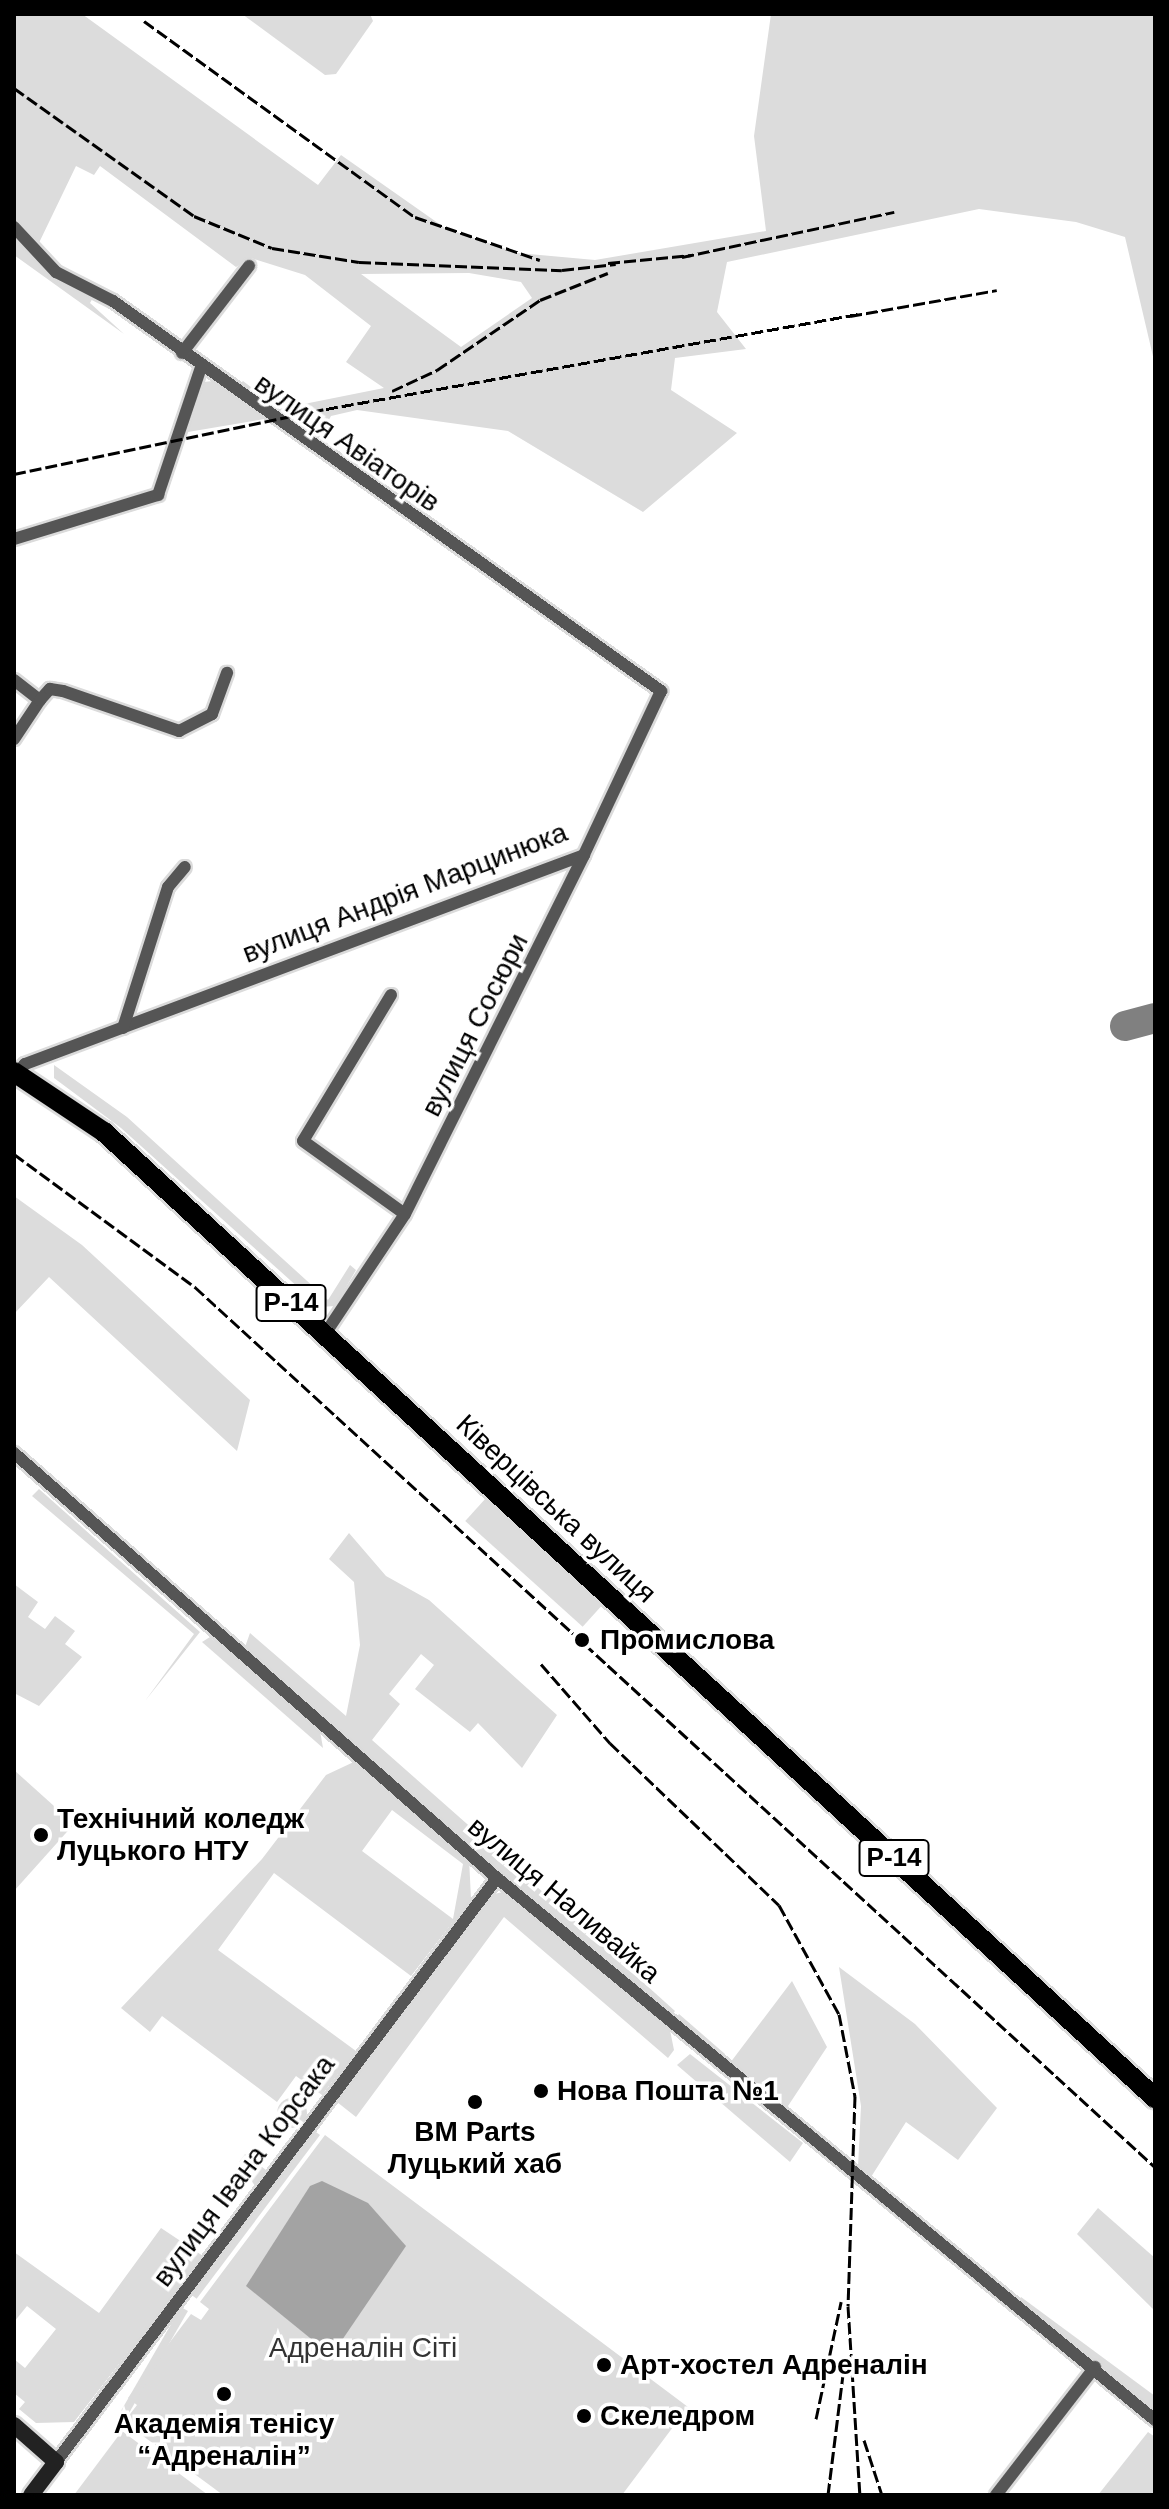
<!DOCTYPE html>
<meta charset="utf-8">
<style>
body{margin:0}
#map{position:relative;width:1169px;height:2509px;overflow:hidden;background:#fff;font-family:Arial,sans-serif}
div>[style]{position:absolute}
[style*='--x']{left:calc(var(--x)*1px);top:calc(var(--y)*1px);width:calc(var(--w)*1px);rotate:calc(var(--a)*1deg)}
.green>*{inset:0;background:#dcdcdc;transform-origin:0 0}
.round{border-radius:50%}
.water>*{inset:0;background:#a3a3a3}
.taxiway>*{height:30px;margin:-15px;padding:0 15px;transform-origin:15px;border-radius:15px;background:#808080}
.roads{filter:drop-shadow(2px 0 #dbdbdb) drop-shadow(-2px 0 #dbdbdb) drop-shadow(0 2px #dbdbdb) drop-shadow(0 -2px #dbdbdb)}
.street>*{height:12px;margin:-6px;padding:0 6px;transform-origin:6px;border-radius:6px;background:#555}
.secondary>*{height:16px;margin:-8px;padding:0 8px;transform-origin:8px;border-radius:8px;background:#222}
.primary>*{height:20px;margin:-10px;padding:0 10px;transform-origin:10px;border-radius:10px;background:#000}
.rail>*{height:3px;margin-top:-1.5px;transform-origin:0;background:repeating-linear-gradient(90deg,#000 0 12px,transparent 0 16px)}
.dots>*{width:22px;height:22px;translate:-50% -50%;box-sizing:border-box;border:4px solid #fff;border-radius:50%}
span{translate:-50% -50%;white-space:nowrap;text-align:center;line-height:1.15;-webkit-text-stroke:7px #fff;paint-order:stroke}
.shield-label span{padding:2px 6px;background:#fff;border:2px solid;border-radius:6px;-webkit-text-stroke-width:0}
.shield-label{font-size:26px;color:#000;font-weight:700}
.street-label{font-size:28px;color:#000}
.poi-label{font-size:28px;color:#000;font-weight:700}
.left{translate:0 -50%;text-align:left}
.park-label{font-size:28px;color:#333}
.frame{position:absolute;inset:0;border:16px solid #000;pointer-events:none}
</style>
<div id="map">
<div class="green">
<div style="clip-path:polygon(evenodd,14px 14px,82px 14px,318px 185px,341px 155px,445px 228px,518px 253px,595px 260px,766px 231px,754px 136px,771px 14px,1155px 14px,1155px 365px,1125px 237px,1076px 222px,979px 209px,727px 262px,717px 312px,746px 349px,675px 358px,671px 390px,737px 433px,643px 512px,508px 431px,357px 410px,331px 416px,318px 441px,236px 388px,243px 381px,279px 409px,384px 388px,346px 362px,371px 326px,305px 275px,251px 258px,236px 267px,100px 166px,94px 175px,76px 166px,37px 247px,14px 220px,14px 14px,469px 273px,521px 282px,532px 298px,461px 347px,361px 274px,469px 273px)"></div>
<div style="clip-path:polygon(242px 14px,370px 14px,373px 21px,336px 74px,325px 75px)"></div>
<div style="clip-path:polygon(14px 233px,55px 276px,95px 294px,90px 303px,124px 334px,14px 255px)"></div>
<div style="clip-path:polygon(213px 381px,265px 419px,182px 433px,204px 382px)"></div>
<div style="clip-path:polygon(54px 1065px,127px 1117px,328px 1300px,350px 1265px,356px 1270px,335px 1306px,320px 1307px,121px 1128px,54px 1078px)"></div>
<div style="clip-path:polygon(14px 1196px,82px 1245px,250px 1400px,237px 1451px,49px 1277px,14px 1314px)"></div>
<div style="clip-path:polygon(39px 1489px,200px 1632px,145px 1701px,194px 1634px,32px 1496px)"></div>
<div style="left:486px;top:1498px;width:158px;height:31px;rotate:42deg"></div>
<div style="clip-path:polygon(349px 1533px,386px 1576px,429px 1600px,557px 1715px,522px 1768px,478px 1723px,470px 1732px,415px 1689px,434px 1665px,421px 1654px,389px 1694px,400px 1704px,372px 1740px,475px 1831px,471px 1849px,245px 1647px,250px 1633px,346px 1716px,360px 1645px,354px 1582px,329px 1559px)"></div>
<div style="clip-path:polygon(14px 1584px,38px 1602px,28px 1617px,45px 1629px,55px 1616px,75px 1631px,65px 1644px,82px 1657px,39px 1706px,14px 1693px)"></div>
<div style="clip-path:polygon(210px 1637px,320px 1731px,323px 1748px,202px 1642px)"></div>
<div style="clip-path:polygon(evenodd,358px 1760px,469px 1858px,471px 1899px,411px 1976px,274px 1873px,218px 1950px,356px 2051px,322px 2095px,296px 2076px,277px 2102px,162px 2016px,150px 2032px,121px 2008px,262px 1859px,326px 1775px,358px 1760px,392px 1810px,463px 1864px,453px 1919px,362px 1851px,392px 1810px)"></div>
<div style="clip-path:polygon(14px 1770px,74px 1824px,14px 1891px)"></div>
<div style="clip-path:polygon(477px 1833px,675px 2011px,672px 2015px,475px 1853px)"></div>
<div style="clip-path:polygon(503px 1892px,670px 2030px,674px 2050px,668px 2058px,504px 1917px,356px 2117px,337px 2102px,494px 1894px)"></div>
<div style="clip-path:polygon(839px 1967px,915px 2024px,997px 2108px,958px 2160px,906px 2122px,871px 2177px,858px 2167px,861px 2106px)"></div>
<div style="clip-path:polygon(792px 1981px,827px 2047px,788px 2106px,796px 2120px,730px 2063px)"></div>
<div style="clip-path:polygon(679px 2014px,725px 2054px,722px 2057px,676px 2018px)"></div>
<div style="clip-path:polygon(690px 2054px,803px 2143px,790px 2162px,677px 2065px)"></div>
<div class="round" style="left:277px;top:2098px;width:30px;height:30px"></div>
<div style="left:320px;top:2135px;width:205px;height:10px;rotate:127deg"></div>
<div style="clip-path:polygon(325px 2135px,688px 2407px,622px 2495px,223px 2495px,124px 2422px,137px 2405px,128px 2398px,191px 2314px,201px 2320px,209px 2309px,200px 2302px)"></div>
<div style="clip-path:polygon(245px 2154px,266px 2170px,255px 2186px,239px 2162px)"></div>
<div style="clip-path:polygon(1098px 2208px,1155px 2258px,1155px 2311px,1077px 2234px)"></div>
<div style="clip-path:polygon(161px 2228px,203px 2256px,74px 2422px,36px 2423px,19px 2409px,25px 2402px,14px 2393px,14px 2359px,25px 2368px,56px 2329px,27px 2306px,14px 2322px,14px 2252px,99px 2313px)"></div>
<div style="clip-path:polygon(1021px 2297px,1155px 2396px,1155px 2413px,1019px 2300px)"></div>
<div style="left:181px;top:2307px;width:8px;height:121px;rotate:30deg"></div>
<div style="clip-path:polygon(122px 2431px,208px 2495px,74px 2495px)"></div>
<div style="clip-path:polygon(1148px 2432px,1155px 2437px,1155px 2495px,1098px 2495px)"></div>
</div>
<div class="water">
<div style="clip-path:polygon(322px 2181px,368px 2203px,406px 2246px,336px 2349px,326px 2351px,246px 2286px,310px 2186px)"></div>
</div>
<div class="taxiway">
<div style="--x:1125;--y:1026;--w:31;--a:-15"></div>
</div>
<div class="roads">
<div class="street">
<div style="--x:14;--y:227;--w:62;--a:47"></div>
<div style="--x:56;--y:272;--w:64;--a:27"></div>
<div style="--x:113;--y:301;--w:673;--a:35.44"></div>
<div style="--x:661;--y:691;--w:181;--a:115.2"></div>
<div style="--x:584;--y:855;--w:597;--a:159.5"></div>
<div style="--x:25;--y:1064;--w:12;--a:132"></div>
<div style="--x:182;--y:353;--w:110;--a:-52.4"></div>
<div style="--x:14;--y:539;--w:151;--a:-17"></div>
<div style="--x:158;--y:495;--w:135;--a:-71.4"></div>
<div style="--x:14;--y:680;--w:33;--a:38"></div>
<div style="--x:40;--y:700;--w:47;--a:123.7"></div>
<div style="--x:40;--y:700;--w:15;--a:-48"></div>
<div style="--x:50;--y:689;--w:13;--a:9"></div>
<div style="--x:63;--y:691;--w:123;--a:19"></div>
<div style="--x:179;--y:731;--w:37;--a:-27"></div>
<div style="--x:212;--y:714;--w:44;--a:-69.9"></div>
<div style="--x:391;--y:995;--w:170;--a:121.1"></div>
<div style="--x:303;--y:1141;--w:125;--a:35.6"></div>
<div style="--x:123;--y:1028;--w:148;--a:-72.3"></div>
<div style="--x:168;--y:887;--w:26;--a:-50"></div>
<div style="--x:325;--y:1334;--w:144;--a:-56.3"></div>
<div style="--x:405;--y:1214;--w:401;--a:-63.5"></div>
<div style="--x:14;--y:1453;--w:643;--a:41.35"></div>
<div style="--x:497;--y:1878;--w:852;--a:39.48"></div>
<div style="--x:56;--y:2462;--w:732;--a:-52.94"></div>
<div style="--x:996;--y:2495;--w:162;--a:-52.3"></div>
</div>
<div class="secondary">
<div style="--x:14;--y:2425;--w:56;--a:41.4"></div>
<div style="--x:56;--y:2462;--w:41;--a:127.1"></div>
</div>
<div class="primary">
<div style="--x:14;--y:1072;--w:108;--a:33.7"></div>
<div style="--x:104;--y:1132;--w:1428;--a:42.59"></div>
</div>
</div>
<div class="rail">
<div style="--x:144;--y:21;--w:334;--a:35.9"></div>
<div style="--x:415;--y:217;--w:132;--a:19"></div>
<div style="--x:14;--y:88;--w:221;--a:35.4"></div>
<div style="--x:194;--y:216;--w:84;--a:22.3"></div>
<div style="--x:272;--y:248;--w:88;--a:9.1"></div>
<div style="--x:359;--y:262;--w:203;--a:2.3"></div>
<div style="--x:562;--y:270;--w:54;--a:-6.3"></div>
<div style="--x:682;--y:257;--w:217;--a:-12"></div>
<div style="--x:608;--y:263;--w:84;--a:-5.4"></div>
<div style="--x:850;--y:316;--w:149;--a:-10"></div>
<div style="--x:392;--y:391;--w:50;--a:-25"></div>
<div style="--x:437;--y:370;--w:125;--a:-34.2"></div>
<div style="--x:540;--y:300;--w:73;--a:-21.7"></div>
<div style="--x:14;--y:474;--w:319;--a:-11.8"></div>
<div style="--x:326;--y:409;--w:541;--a:-10.11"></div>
<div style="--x:14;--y:1154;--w:225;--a:36.3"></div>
<div style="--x:195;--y:1287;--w:1302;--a:42.51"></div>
<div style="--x:541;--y:1664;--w:105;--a:48.9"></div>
<div style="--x:610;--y:1743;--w:234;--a:43.8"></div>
<div style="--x:779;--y:1905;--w:124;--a:61.2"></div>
<div style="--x:839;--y:2014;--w:84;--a:79"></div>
<div style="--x:855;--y:2096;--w:210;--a:91.9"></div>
<div style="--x:848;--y:2306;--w:189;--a:86.4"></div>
<div style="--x:816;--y:2419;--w:120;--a:-77.9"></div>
<div style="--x:864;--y:2440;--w:58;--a:71.9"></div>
<div style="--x:828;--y:2495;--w:122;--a:-82.9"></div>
</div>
<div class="dots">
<div style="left:582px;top:1640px;background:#000"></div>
<div style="left:41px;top:1835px;background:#000"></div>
<div style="left:541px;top:2091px;background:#000"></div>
<div style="left:475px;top:2102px;background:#000"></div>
<div style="left:604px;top:2365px;background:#000"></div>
<div style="left:224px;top:2394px;background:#000"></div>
<div style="left:584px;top:2416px;background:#000"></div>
</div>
<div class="shield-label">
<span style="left:291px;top:1303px">Р-14</span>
<span style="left:894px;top:1858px">Р-14</span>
</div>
<div class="street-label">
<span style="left:347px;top:443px;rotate:35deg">вулиця Авіаторів</span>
<span style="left:405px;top:893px;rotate:-21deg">вулиця Андрія Марцинюка</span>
<span style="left:475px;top:1025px;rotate:-63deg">вулиця Сосюри</span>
<span style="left:556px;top:1509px;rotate:43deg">Ківерцівська вулиця</span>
<span style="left:564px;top:1900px;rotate:40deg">вулиця Наливайка</span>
<span style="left:244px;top:2171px;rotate:-53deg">вулиця Івана Корсака</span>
</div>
<div class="poi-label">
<span class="left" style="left:600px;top:1640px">Промислова</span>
<span class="left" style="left:57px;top:1835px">Технічний коледж<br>Луцького НТУ</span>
<span class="left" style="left:557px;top:2091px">Нова Пошта №1</span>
<span style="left:475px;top:2148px">BM Parts<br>Луцький хаб</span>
<span class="left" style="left:620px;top:2365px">Арт-хостел Адреналін</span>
<span class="left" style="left:600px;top:2416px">Скеледром</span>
<span style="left:224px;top:2440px">Академія тенісу<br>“Адреналін”</span>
</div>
<div class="park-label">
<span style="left:363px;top:2348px">Адреналін Сіті</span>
</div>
<div class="frame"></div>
</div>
